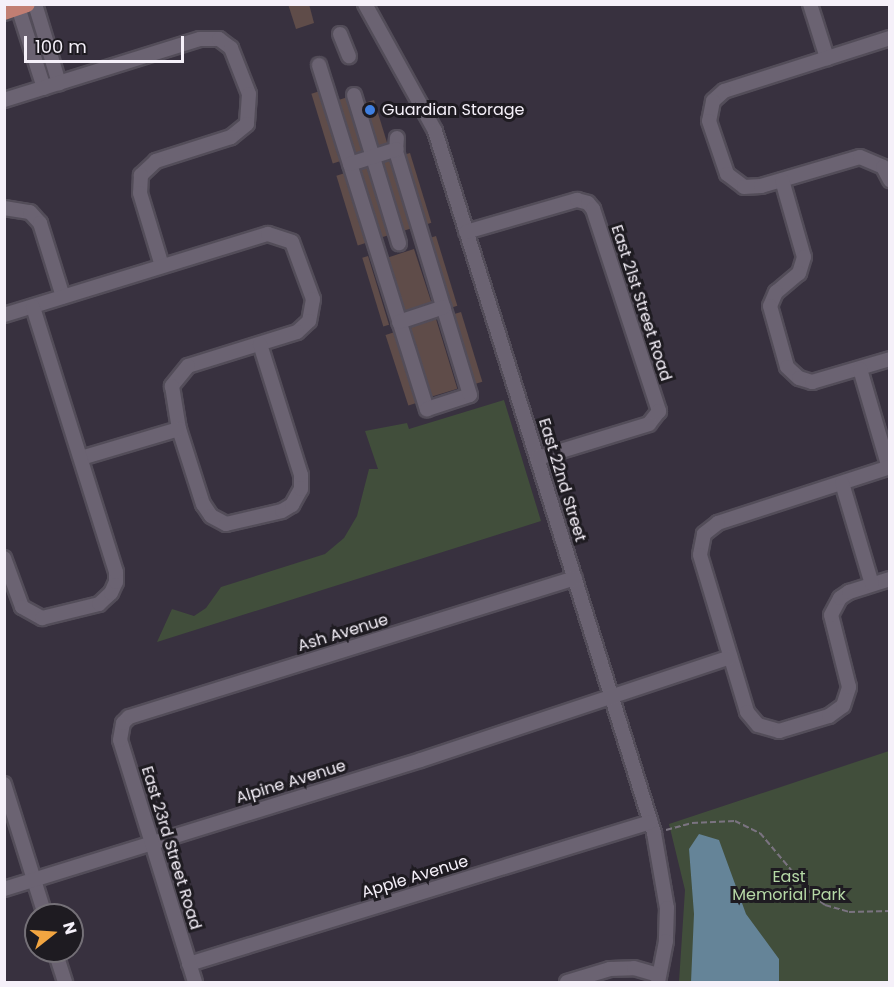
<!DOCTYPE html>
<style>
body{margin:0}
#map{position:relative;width:894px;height:987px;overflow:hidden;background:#38313f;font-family:Poppins,sans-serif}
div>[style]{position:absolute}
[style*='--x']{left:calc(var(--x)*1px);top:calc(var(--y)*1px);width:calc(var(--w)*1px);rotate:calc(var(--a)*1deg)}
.green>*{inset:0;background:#414e3b}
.water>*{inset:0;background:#658498}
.building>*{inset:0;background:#5f4c49;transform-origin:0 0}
.path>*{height:2px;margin-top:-1px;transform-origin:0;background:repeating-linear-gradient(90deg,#7a7380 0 6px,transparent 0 9px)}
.roads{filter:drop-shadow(2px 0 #534d59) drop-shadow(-2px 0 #534d59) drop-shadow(0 2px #534d59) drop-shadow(0 -2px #534d59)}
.minor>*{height:14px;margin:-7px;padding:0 7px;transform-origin:7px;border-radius:7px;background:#6b6372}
.major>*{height:16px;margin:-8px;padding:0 8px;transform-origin:8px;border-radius:8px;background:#c17e73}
.dots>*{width:16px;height:16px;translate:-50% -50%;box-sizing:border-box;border:3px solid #1e1b21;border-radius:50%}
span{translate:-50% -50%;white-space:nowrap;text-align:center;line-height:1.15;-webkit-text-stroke:6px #1e1b21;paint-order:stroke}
.poi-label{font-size:16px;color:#f5f0f9}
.left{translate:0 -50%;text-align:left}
.street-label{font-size:16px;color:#f5f0f9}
.park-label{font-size:16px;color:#b5d8a6}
.frame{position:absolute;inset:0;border:6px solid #f5f0f9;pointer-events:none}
.north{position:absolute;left:24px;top:903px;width:60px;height:60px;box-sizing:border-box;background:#1e1b21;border:2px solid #747077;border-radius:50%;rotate:73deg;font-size:16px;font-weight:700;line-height:24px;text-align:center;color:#f5f0f9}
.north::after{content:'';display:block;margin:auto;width:21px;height:27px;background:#f2a541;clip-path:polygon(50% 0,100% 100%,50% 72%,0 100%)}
.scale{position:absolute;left:24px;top:36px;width:160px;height:27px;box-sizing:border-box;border:3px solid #f5f0f9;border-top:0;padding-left:8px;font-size:18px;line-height:21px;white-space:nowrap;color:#f5f0f9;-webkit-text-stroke:4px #1e1b21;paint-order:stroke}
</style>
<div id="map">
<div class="green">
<div style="clip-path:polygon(504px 400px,541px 521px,157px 642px,172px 609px,194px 616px,206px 608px,221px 587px,325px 554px,344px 538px,357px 516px,369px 469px,378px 469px,365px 431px,407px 423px,409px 429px)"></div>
<div style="clip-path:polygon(889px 751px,889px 982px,679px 982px,685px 890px,669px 824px)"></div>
</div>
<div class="water">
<div style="clip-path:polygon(699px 834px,719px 840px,746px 914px,779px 959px,779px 982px,691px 982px,694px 914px,689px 849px)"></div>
</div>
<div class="building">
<div style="clip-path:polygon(288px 4px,309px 4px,314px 23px,296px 29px)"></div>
<div style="left:320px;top:91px;width:73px;height:9px;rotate:73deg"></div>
<div style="left:348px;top:97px;width:59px;height:15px;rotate:73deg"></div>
<div style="left:374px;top:100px;width:49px;height:16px;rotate:73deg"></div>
<div style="left:410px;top:153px;width:73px;height:8px;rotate:73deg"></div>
<div style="left:392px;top:158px;width:73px;height:15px;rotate:73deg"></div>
<div style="left:369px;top:166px;width:72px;height:16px;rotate:73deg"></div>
<div style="left:345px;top:173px;width:73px;height:9px;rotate:73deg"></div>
<div style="left:436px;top:236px;width:73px;height:9px;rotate:73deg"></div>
<div style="left:414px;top:249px;width:59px;height:32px;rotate:72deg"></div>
<div style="left:368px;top:256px;width:72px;height:6px;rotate:73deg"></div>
<div style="left:461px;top:312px;width:73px;height:13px;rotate:73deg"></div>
<div style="left:436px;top:319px;width:73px;height:29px;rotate:73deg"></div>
<div style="left:395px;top:332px;width:74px;height:10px;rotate:72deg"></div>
</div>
<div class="path">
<div style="--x:666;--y:830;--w:27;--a:-15"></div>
<div style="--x:692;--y:823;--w:43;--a:-2.7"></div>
<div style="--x:735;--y:821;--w:28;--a:26"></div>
<div style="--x:760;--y:833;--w:82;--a:49.9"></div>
<div style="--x:813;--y:896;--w:15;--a:37"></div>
<div style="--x:825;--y:905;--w:25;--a:16"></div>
<div style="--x:849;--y:912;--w:41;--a:-1.4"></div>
</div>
<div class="roads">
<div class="minor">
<div style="--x:35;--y:4;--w:83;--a:73.1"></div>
<div style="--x:365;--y:4;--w:145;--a:61.1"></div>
<div style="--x:435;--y:131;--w:735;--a:72.67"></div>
<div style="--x:654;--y:833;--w:76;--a:80.2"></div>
<div style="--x:667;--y:908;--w:33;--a:92"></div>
<div style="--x:666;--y:941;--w:42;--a:101"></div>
<div style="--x:810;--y:4;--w:57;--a:72.5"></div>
<div style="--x:18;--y:7;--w:85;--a:72.2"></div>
<div style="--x:340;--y:34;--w:24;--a:68"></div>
<div style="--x:890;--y:38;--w:174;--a:162.3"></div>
<div style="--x:724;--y:91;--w:15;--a:138"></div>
<div style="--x:713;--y:101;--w:20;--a:101"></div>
<div style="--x:709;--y:121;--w:56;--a:71.2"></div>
<div style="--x:727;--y:174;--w:21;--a:37"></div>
<div style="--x:744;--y:187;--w:17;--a:-3"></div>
<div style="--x:761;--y:186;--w:103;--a:-16.3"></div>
<div style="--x:860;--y:157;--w:25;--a:23"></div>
<div style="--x:883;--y:167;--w:15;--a:62"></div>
<div style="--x:319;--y:65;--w:361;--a:72.6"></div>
<div style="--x:427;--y:409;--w:45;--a:-18"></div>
<div style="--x:470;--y:395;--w:255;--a:-106.9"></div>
<div style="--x:396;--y:151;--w:13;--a:-86"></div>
<div style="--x:354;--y:95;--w:155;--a:73.1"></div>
<div style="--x:4;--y:100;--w:205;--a:-17.3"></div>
<div style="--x:200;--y:39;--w:19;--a:0"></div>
<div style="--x:219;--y:39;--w:15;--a:37"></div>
<div style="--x:231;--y:48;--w:49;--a:68.6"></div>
<div style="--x:249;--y:94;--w:30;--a:94"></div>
<div style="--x:247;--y:124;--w:21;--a:141"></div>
<div style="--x:231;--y:137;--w:79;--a:162.3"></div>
<div style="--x:156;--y:161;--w:21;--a:137"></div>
<div style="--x:141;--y:175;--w:18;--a:93"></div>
<div style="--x:140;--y:193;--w:76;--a:73.2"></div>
<div style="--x:350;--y:164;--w:49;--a:-17.7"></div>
<div style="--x:782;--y:180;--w:80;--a:74.1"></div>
<div style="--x:804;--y:257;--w:17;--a:107"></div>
<div style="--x:799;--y:273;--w:30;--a:140"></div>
<div style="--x:776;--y:292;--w:15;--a:113"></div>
<div style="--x:770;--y:306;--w:63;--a:74.4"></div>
<div style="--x:787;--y:367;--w:16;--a:43"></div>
<div style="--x:799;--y:378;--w:14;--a:17"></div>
<div style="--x:812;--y:382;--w:81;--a:-16.4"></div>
<div style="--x:4;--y:208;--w:26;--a:9"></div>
<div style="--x:30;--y:212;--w:15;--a:48"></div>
<div style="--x:40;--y:223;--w:77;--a:72.7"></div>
<div style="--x:466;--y:232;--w:116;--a:-16.1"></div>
<div style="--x:577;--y:200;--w:11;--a:15"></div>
<div style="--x:588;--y:203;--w:8;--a:50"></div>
<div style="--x:593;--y:209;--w:213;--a:71.9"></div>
<div style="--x:659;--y:411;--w:16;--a:128"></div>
<div style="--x:649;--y:424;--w:116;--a:163"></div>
<div style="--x:4;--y:315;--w:276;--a:-17.1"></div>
<div style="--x:268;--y:234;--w:25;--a:18"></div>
<div style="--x:292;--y:242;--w:61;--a:69.8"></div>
<div style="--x:313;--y:299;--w:22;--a:100"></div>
<div style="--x:309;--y:321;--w:16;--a:137"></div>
<div style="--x:297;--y:332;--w:114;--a:162.7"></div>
<div style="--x:188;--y:366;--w:26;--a:129"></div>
<div style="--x:172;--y:386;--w:44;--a:80.8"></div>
<div style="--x:179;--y:429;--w:79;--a:72.3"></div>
<div style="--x:203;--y:504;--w:14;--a:56"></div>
<div style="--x:211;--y:516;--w:17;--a:28"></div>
<div style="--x:226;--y:524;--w:57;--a:-13.1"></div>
<div style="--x:282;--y:511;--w:12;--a:-31"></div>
<div style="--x:292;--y:505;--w:18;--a:-61"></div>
<div style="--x:301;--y:489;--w:14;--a:-90"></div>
<div style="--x:301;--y:475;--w:137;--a:-107.4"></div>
<div style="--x:399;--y:322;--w:47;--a:-18.4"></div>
<div style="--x:860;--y:369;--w:103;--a:73.7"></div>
<div style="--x:81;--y:458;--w:102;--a:-16.5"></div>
<div style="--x:890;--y:467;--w:181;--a:162"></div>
<div style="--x:718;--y:523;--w:18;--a:142"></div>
<div style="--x:704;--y:534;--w:21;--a:101"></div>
<div style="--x:700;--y:555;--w:164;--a:73.3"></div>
<div style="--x:747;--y:712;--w:17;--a:50"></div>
<div style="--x:758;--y:725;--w:22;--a:16"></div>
<div style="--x:779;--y:731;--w:52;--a:-16.7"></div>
<div style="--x:829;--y:716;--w:17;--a:-36"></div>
<div style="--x:843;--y:706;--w:20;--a:-72"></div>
<div style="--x:849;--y:687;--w:74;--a:-104"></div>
<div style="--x:831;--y:615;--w:19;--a:-62"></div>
<div style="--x:840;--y:598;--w:11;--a:-34"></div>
<div style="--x:849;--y:592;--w:43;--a:-17.6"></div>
<div style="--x:842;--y:483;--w:105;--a:73.5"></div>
<div style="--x:4;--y:558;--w:52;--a:69.8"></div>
<div style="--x:22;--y:607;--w:23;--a:29"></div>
<div style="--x:42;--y:618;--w:59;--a:-13.8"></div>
<div style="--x:99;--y:604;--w:16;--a:-43"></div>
<div style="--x:111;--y:593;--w:12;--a:-66"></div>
<div style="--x:116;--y:582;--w:10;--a:-90"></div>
<div style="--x:116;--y:572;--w:278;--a:-107.4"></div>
<div style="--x:4;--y:784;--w:137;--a:72.6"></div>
<div style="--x:4;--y:889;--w:436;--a:-17.2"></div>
<div style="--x:421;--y:760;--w:326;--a:-18.4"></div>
<div style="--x:55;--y:951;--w:33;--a:72"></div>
<div style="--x:189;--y:964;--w:483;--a:-17.1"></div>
<div style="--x:195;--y:982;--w:253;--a:-107.2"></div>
<div style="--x:120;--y:740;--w:17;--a:-80"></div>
<div style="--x:123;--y:723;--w:8;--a:-45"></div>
<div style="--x:129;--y:717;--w:467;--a:-17.3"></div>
<div style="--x:567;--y:982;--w:45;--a:-16.8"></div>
<div style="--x:610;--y:969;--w:24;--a:-2"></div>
<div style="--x:634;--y:968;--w:26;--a:16"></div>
</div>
<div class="major">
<div style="--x:4;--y:12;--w:24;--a:-19"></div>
</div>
</div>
<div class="dots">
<div style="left:370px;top:110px;background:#3f7fe0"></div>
</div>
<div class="poi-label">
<span class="left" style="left:382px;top:110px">Guardian Storage</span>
</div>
<div class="street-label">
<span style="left:641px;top:303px;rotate:72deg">East 21st Street Road</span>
<span style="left:562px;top:480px;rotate:73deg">East 22nd Street</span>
<span style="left:343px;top:633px;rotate:-17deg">Ash Avenue</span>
<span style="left:291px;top:782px;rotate:-17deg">Alpine Avenue</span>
<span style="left:171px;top:848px;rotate:73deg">East 23rd Street Road</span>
<span style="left:415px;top:877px;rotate:-17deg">Apple Avenue</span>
</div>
<div class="park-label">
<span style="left:789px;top:886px">East<br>Memorial Park</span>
</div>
<div class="frame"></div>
<div class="north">N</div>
<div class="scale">100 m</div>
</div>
